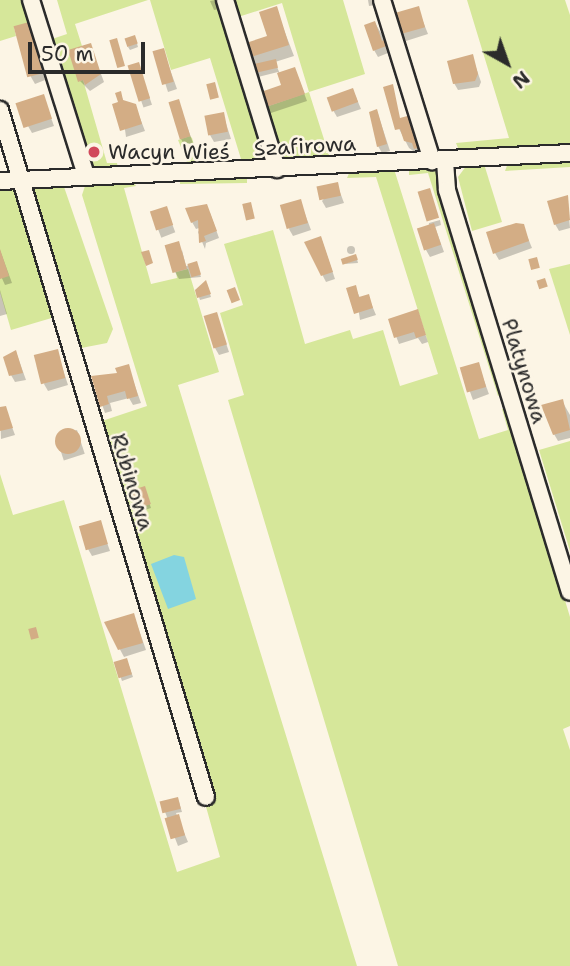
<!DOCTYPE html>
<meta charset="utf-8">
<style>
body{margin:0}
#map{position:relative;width:570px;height:966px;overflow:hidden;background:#fcf5e5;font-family:"Shantell Sans",sans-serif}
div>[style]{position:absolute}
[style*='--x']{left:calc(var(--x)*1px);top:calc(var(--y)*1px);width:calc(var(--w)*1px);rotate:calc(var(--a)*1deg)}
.green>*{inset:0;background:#d6e79a}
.water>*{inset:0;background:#84d4e0}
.shadow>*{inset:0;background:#0003;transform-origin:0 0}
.round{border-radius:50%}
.building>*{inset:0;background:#d3ad85;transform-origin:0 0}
.roads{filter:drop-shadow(2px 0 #2b2b2b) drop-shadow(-2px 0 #2b2b2b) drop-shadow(0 2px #2b2b2b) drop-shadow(0 -2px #2b2b2b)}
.street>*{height:16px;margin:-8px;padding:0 8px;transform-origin:8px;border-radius:8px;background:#fcf5e5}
.dots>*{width:19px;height:19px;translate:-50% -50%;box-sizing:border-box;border:4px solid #fcf5e5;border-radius:50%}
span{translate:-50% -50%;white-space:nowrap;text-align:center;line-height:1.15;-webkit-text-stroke:5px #fcf5e5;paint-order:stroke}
.street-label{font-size:21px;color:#2b2b2b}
.poi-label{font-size:21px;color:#2b2b2b}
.left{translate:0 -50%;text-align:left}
.north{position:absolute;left:472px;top:28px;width:70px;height:70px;-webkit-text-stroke:5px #fcf5e5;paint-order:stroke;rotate:140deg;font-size:19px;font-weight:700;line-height:28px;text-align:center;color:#2b2b2b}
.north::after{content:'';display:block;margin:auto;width:24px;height:32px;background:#2b2b2b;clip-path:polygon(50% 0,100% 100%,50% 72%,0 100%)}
.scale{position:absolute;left:28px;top:42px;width:117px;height:32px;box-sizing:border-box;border:4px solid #2b2b2b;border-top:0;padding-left:9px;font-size:21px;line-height:24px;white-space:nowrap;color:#2b2b2b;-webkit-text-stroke:5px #fcf5e5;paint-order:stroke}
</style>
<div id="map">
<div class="green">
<div style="clip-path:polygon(0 0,25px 0,32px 22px,14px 27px,16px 36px,0 41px)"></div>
<div style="clip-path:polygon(57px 0,148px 0,75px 24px,82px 46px,79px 81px,83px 80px,107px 163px,117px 163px,118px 168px,90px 168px,49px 40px,67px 34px)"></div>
<div style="clip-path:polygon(150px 0,220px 0,264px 148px,259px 159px,216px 163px,241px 159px,210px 58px,171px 70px)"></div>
<div style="clip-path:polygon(229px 0,343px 0,365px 74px,309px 92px,329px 155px,390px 153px,280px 158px,263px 108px,309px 92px,282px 3px,235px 18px)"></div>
<div style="clip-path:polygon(467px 0,565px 0,570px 15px,570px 146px,460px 153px,456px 143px,509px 138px)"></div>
<div style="clip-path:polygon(190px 136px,192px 138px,199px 162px,187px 162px,178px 140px)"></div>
<div style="clip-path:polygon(570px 160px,570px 167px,505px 171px,508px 163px)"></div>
<div style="clip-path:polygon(484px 164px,502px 222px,472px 231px,458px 177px,467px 165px)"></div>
<div style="clip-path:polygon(409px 167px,430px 167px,437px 173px,503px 394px,498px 396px,428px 173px,409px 175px)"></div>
<div style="clip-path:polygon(394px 169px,479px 439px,508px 430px,502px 409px,507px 408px,570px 617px,570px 726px,563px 729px,570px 750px,570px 966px,398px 966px,228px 400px,244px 395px,220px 313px,243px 305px,224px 244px,273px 230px,305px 344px,350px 330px,353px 339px,383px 330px,400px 386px,438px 374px,376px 177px,347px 178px,350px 171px)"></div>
<div style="clip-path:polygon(247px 175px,247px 183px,180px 184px,180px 179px)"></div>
<div style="clip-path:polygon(86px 183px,134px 183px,136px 186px,124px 188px,151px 284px,177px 278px,176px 272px,188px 269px,219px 372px,178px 385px,357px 966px,0 966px,0 474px,13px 515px,64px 500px,177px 872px,220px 857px,99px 422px,147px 406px,82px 195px)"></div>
<div style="clip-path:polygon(63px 184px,113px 329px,107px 343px,76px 349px,29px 185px)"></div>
<div style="clip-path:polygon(0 187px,16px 189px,55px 317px,11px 330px,0 292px)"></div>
<div style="clip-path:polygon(570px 264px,570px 335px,549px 269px)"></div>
<div style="clip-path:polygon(570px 441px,570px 551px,539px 450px)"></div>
</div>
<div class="water">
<div style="clip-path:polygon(174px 555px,184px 557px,196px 599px,168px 609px,151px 564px)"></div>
</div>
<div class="shadow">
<div style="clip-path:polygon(215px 0,219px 9px,214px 10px,210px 1px)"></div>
<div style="clip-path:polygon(368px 0,373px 0,375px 5px,369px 6px)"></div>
<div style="clip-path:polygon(276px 9px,294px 56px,275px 62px,280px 74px,295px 69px,307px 101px,268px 114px,264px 108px,283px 86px,278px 72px,258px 77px,249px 58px,269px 37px)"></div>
<div style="clip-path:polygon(418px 9px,428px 34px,406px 41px,402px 34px)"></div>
<div style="clip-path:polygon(375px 23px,390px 48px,396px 66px,388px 53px,378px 57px,374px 50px)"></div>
<div style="clip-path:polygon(16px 28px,33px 41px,45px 80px,35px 84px,31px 77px)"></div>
<div style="clip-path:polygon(136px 40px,138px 47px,130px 50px,128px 47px)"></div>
<div style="clip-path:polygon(90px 45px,104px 82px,90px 91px,80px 81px)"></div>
<div style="clip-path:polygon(163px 50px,177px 89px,168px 92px,155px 52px)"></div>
<div style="clip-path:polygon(472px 56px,481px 82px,479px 87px,458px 90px,454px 83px)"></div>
<div style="left:138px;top:64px;width:43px;height:9px;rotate:71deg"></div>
<div style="clip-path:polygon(353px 90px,361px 109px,337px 117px,333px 110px)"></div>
<div style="clip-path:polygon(120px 93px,124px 102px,135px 105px,145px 131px,126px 137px)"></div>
<div style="clip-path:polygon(43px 96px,54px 126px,32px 133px,28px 126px)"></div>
<div style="clip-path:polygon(178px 101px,193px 143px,185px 146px,181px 139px)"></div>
<div style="clip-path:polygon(377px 111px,390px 151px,382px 153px,378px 146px)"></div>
<div style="clip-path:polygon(223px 114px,231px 139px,214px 142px,210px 135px)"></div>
<div style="clip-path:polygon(410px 117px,423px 154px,419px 155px,409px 148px,394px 119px)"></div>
<div style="clip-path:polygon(97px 151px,99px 157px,93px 158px,90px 152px)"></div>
<div style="clip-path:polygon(337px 184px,344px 203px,326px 208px,322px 201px)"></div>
<div style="clip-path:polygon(567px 197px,570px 228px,559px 231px,555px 224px)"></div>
<div style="clip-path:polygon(300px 201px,311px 230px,293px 236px,289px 229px)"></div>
<div style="left:166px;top:208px;width:26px;height:15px;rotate:69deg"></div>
<div style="clip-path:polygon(210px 213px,219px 238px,206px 243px,205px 249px,198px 232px,202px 227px,196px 229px,192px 222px)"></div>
<div style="clip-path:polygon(440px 220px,441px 225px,435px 227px,444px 252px,430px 257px,426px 250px,429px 223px)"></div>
<div style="clip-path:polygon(523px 226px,532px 248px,499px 260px,495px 253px)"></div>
<div style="clip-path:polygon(321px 238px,335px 279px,326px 282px,306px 243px)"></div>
<div class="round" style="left:347px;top:246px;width:8px;height:8px"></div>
<div style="clip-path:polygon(0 250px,12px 283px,5px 285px,0 274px)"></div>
<div style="clip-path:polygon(182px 250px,186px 266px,196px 263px,201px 277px,179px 279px,175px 272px)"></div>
<div style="clip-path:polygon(357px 259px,358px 263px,344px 264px)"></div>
<div style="clip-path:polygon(207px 285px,211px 297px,200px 300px,197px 291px)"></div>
<div style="clip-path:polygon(355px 287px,360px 298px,368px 296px,376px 315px,360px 320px)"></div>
<div style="clip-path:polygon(0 290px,7px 314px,0 316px)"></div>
<div style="clip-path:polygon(417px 311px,428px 342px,422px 344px,418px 338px,399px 344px,390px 320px)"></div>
<div style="clip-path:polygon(216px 314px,229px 352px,219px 355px,215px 348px)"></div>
<div style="clip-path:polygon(57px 351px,68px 385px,48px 391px,44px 384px)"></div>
<div style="clip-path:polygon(16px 352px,26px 380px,15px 382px,11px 375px)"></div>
<div style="left:478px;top:364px;width:32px;height:17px;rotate:70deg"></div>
<div style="clip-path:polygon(128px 366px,141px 403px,133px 405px,129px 398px,110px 403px,112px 411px,105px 413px,93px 378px,119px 375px)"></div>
<div style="clip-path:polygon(562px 401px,570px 415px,570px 438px,558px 441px,554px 434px)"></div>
<div style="clip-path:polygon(5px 408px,15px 435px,1px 439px,0 409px)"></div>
<div style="left:77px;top:430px;width:25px;height:22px;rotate:72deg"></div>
<div style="clip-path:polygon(145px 491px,151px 508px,141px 511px,140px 508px)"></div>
<div style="clip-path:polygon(100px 523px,110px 551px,92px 556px,88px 549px)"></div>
<div style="clip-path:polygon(134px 616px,146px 650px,124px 657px,106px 623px)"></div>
<div style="clip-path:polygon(128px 663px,133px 677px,122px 681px,116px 664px)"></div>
<div style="clip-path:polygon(179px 802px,182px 812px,176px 813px,188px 842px,178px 846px,162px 804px)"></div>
</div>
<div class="building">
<div style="clip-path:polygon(277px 6px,289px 45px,248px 58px,243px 44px,267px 36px,259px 12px)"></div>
<div style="left:419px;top:6px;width:22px;height:26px;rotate:74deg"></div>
<div style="clip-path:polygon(375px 21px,382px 41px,387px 39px,389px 45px,373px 51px,364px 25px)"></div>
<div style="left:29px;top:22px;width:53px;height:16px;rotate:75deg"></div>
<div style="left:135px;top:35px;width:9px;height:11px;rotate:72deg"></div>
<div style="left:117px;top:38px;width:29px;height:8px;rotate:74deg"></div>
<div style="clip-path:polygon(91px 43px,101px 74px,85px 85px,83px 80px,78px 82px,68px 50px)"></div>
<div style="left:164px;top:48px;width:35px;height:12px;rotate:74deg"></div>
<div style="clip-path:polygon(473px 54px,478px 74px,475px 81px,453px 84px,447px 61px)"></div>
<div style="left:276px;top:59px;width:9px;height:25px;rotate:77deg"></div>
<div style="left:139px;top:62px;width:38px;height:12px;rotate:73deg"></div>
<div style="clip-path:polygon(295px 67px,305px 94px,263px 108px,258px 93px,281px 85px,277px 73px)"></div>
<div style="left:215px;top:82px;width:16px;height:9px;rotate:76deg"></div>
<div style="clip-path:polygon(393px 84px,400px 118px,411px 115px,420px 147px,414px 149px,412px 143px,404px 141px,400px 129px,395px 130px,383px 87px)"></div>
<div style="left:353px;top:88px;width:15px;height:28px;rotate:70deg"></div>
<div style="clip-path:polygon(121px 91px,123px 100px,136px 104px,142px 124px,120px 131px,112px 104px,118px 102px,115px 93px)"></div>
<div style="left:44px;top:94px;width:26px;height:30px;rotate:72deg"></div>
<div style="left:179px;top:99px;width:39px;height:11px;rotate:73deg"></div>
<div style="clip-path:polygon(377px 109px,387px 144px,377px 147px,369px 112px)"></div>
<div style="left:224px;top:112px;width:20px;height:20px;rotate:79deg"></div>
<div style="left:338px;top:182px;width:14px;height:22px;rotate:78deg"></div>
<div style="left:430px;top:188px;width:31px;height:13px;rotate:73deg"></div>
<div style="clip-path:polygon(568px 195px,570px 220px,554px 225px,547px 201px)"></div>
<div style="left:301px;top:199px;width:25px;height:22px;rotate:74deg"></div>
<div style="left:251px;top:202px;width:17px;height:9px;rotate:77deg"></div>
<div style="clip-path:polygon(207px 204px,217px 231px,204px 236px,206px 241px,199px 243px,198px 220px,191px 223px,185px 208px)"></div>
<div style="left:167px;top:206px;width:20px;height:18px;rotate:72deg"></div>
<div style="left:434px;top:223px;width:23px;height:18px;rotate:72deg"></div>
<div style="clip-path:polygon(516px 223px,524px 224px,529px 241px,493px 254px,486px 232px)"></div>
<div style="clip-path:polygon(321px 236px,333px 272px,321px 276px,304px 242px)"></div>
<div style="left:179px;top:241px;width:29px;height:15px;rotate:74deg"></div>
<div style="clip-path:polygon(0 249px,9px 276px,0 279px)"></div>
<div style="clip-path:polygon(149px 250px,153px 263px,146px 266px,141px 252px)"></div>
<div style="left:356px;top:254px;width:6px;height:16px;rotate:72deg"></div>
<div style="left:537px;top:257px;width:11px;height:9px;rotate:75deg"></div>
<div style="left:197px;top:261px;width:14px;height:10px;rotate:73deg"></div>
<div style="left:545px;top:278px;width:9px;height:9px;rotate:72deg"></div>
<div style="clip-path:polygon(206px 280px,211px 294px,197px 298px,195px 290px)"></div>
<div style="clip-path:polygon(356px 285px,359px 297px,369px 294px,373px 308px,354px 314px,346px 288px)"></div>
<div style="left:235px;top:287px;width:14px;height:9px;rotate:69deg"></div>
<div style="clip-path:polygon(418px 309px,426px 335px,416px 338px,414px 332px,394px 338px,388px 319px)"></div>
<div style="left:217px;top:312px;width:34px;height:14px;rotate:73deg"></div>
<div style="left:58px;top:349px;width:30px;height:25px;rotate:76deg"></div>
<div style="clip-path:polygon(16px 350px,23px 373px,9px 376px,3px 357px)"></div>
<div style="left:479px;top:362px;width:26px;height:20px;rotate:74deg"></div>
<div style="clip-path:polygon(129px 364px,138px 396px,127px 399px,125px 391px,107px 396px,109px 404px,100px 407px,91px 376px,117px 373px,115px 368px)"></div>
<div style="clip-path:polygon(563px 399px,570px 430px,553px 435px,541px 405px)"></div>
<div style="clip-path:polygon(6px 406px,13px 428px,0 431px,0 407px)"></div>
<div class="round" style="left:55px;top:428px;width:26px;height:26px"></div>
<div style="left:145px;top:486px;width:19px;height:14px;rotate:72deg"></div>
<div style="left:101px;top:520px;width:25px;height:23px;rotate:74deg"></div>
<div style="clip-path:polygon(134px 613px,143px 643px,118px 650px,104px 622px)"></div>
<div style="left:36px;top:627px;width:11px;height:8px;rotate:75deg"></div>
<div style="left:127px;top:658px;width:17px;height:14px;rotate:73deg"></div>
<div style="left:178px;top:797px;width:12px;height:19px;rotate:76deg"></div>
<div style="left:179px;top:814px;width:22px;height:15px;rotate:74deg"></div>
</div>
<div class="roads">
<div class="street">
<div style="--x:31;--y:0;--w:184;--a:72.6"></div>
<div style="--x:225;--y:0;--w:177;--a:72.9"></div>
<div style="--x:382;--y:0;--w:169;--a:72.7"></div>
<div style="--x:0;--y:110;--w:717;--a:73.31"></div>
<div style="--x:445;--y:161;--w:29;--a:86"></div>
<div style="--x:447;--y:190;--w:420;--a:73"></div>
<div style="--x:0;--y:181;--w:571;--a:-2.81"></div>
</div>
</div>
<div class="dots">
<div style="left:94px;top:152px;background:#d1495b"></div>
</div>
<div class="street-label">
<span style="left:305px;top:146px;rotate:-3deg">Szafirowa</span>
<span style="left:524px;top:371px;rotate:73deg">Platynowa</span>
<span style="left:132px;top:482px;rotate:73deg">Rubinowa</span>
</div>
<div class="poi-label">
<span class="left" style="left:108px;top:152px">Wacyn Wieś</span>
</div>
<div class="north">N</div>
<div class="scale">50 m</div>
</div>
